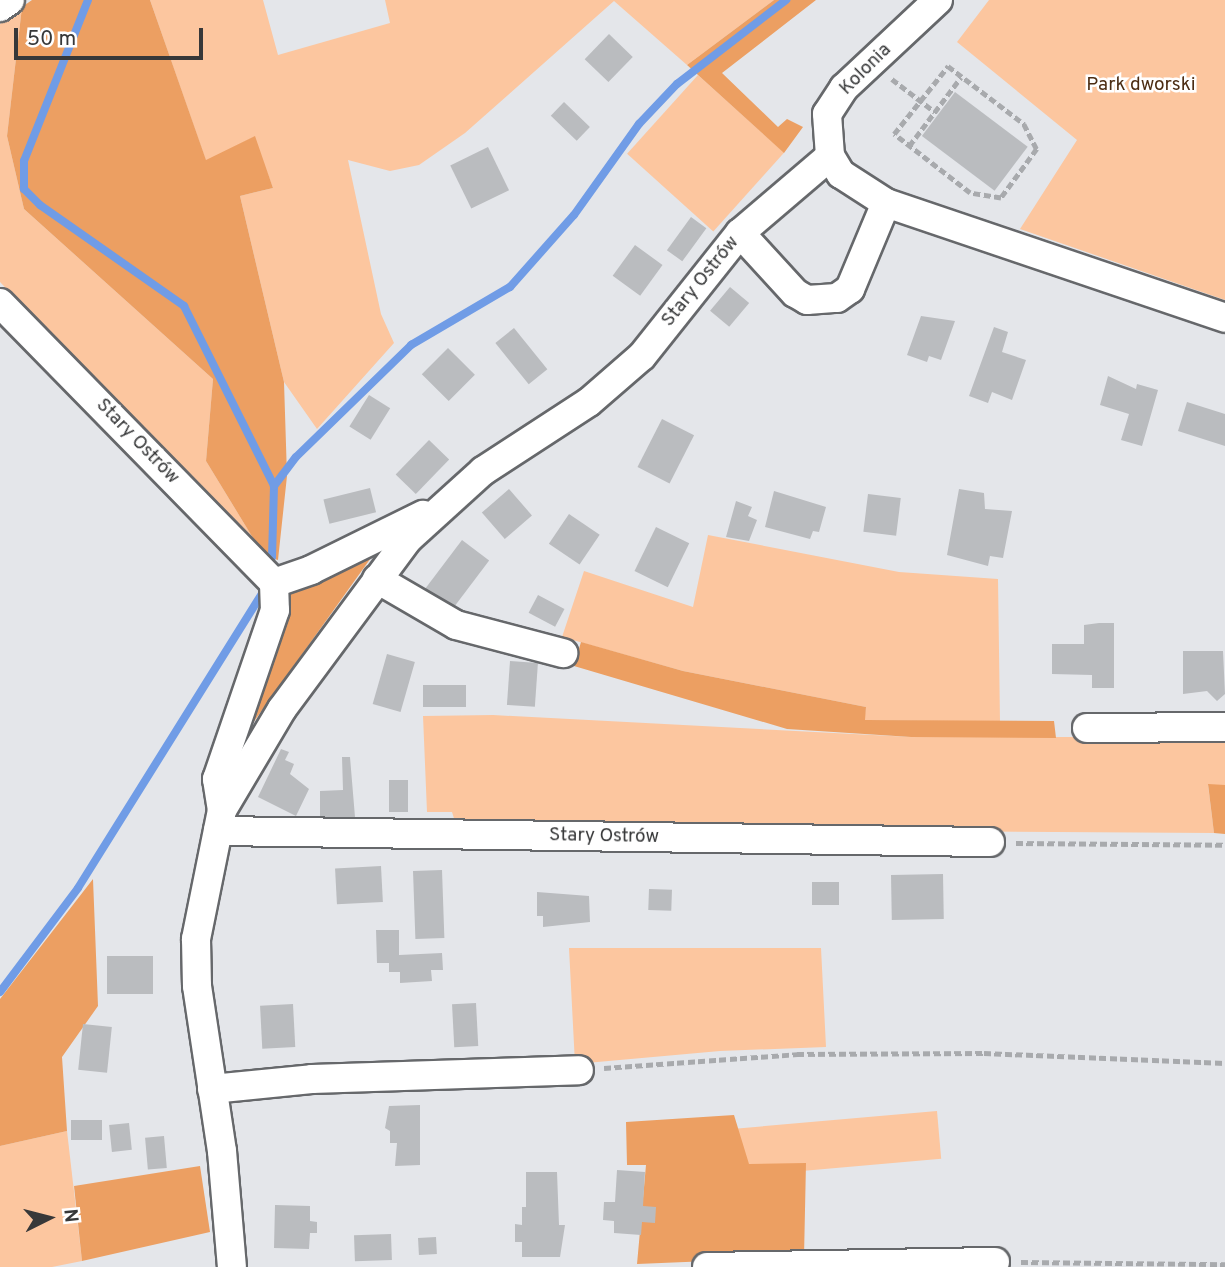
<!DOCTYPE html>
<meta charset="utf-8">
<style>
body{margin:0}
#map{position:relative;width:1225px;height:1267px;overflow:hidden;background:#e4e6ea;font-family:Overpass,sans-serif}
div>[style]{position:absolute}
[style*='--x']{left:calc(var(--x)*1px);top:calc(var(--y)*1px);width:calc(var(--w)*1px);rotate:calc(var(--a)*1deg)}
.green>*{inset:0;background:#fcc69f;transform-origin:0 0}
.forest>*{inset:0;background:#ec9f62}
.stream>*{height:8px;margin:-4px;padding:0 4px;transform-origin:4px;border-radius:4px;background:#709ce6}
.building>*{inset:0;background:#babcbf;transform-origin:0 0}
.path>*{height:4.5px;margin-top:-2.25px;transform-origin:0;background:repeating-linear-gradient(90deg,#a8aaad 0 7px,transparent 0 10.5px)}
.roads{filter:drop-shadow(2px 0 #66686b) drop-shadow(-2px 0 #66686b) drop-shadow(0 2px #66686b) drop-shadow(0 -2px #66686b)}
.minor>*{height:28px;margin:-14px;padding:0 14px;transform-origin:14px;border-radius:14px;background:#fff}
span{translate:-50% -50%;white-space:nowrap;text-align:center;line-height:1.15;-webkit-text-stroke:5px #fff;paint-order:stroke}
.street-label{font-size:19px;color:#373839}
.park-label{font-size:19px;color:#4c2d13}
.north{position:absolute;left:14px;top:1183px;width:70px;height:70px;-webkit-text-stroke:5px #fff;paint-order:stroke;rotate:84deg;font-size:19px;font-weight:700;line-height:28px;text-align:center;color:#373839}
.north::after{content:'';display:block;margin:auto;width:24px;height:32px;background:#373839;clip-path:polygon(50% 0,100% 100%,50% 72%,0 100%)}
.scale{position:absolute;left:14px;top:28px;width:189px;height:32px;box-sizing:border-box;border:4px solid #373839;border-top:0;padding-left:9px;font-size:21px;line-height:24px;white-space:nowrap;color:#373839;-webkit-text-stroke:5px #fff;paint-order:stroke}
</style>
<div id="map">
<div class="green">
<div style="clip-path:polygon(150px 0,263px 0,278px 55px,390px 23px,385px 0,774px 0,687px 65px,614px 1px,465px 133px,419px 165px,390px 171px,348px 160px,381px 314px,394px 343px,317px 429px,284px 382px,240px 196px,273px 188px,254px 137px,206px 161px)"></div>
<div style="clip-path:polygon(989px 0,1225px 0,1225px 300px,1020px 229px,1077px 140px,957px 42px)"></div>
<div style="clip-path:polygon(22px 7px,7px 136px,24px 209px,213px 379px,206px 461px,264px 556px,0 282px,0 24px)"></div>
<div style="left:698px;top:75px;width:116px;height:106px;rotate:42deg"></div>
<div style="clip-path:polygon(708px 535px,899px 572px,998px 579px,1000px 722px,864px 720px,866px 707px,683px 671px,562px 637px,584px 571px,693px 607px)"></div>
<div style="clip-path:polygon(493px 715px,911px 737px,1225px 737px,1225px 785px,1208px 785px,1214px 833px,457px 828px,452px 812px,427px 812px,423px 716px)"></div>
<div style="clip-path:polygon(569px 948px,821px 948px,826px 1047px,720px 1051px,575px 1064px)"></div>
<div style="left:937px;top:1111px;width:48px;height:203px;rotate:85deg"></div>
<div style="clip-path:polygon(67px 1131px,82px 1261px,52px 1267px,0 1267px,0 1146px)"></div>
</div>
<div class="forest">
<div style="clip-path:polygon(32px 0,150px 0,206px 160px,255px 136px,273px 188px,240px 196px,284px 382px,287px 476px,278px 560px,264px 556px,206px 461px,213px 379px,24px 209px,7px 136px,22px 7px)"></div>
<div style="clip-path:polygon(774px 0,816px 0,722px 73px,778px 127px,787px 119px,803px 127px,784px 153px,687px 65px)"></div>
<div style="clip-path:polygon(378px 548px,243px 737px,291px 587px)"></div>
<div style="clip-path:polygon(581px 642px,683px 671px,866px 707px,865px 720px,1054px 721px,1056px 738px,911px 737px,787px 729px,574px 666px)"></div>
<div style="clip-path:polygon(1208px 784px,1225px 785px,1225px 834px,1214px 833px)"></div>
<div style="clip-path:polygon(93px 879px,98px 1006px,62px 1057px,67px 1131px,0 1146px,0 999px)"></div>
<div style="clip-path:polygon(734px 1115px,749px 1164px,806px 1163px,804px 1257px,637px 1264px,646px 1165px,627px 1165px,626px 1122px)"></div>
<div style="clip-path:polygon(200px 1166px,210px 1232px,82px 1261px,74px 1186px)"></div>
</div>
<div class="stream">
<div style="--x:88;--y:0;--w:173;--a:111.7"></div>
<div style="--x:24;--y:161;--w:28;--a:90"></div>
<div style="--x:24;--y:189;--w:23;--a:45"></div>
<div style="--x:40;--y:205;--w:176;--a:35"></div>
<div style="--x:184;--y:306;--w:201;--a:63.4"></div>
<div style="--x:274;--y:486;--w:71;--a:91.6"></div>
<div style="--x:274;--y:486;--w:36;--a:-53"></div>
<div style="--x:296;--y:457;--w:161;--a:-44.2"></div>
<div style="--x:411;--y:345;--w:115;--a:-30.4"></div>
<div style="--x:510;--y:287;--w:96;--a:-48.4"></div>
<div style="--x:574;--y:215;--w:112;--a:-54.5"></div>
<div style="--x:639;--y:124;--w:55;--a:-46.5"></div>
<div style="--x:677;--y:84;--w:138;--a:-37.6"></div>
<div style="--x:0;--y:992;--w:130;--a:-53.1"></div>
<div style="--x:78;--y:888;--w:351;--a:-58"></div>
</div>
<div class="building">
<div style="left:609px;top:34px;width:33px;height:35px;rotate:44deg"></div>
<div style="left:955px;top:92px;width:91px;height:55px;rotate:37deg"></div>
<div style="left:564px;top:102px;width:36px;height:19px;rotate:44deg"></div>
<div style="left:488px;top:147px;width:48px;height:42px;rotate:64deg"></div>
<div style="left:691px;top:217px;width:19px;height:41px;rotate:36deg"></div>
<div style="left:635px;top:245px;width:34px;height:38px;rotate:36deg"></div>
<div style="left:730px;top:287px;width:25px;height:31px;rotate:40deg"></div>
<div style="clip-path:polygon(921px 316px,955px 321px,941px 360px,929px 356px,927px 362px,907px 355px)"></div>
<div style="clip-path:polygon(994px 327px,1008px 332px,1002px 352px,1026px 360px,1012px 400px,992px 392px,988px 403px,969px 396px)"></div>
<div style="left:514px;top:328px;width:53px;height:24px;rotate:51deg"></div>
<div style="left:448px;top:348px;width:38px;height:37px;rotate:45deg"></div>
<div style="clip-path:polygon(1108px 376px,1136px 389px,1137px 384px,1158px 390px,1142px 446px,1121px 440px,1129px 414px,1100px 405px)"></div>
<div style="left:369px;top:395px;width:25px;height:37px;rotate:32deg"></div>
<div style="clip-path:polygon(1187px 402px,1225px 414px,1225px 446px,1178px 431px)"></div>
<div style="left:662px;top:419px;width:36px;height:54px;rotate:27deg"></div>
<div style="left:429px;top:440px;width:28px;height:48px;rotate:44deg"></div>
<div style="left:370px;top:488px;width:25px;height:48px;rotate:76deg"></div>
<div style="left:509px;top:489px;width:35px;height:36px;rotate:49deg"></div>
<div style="clip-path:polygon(959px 489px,984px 493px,985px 509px,1012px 511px,1003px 558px,990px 556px,988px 566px,947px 555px)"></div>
<div style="clip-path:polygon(774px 491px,826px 507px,819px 532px,813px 531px,810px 539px,765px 527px)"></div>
<div style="left:868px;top:494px;width:33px;height:38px;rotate:7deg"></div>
<div style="clip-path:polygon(736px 501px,752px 507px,748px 516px,757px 520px,749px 541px,726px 537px)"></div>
<div style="left:569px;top:514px;width:37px;height:36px;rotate:34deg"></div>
<div style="left:656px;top:527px;width:37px;height:49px;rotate:26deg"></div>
<div style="left:462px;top:540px;width:34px;height:64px;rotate:37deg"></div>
<div style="left:538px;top:595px;width:30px;height:20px;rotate:28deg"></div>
<div style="clip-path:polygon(1099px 623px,1114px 623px,1114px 688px,1092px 688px,1092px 675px,1052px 674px,1052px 644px,1084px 644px,1084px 625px)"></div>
<div style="clip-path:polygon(1183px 651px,1223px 651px,1225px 694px,1217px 701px,1207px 691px,1183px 694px)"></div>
<div style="left:387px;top:654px;width:29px;height:52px;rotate:16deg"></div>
<div style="left:510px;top:661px;width:28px;height:44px;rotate:4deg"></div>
<div style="left:423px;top:685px;width:43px;height:22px"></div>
<div style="clip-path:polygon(281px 749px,289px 752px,285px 760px,294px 764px,290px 774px,309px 789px,296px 816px,258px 797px)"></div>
<div style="clip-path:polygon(342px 757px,350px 757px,355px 817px,320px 822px,320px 791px,343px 790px)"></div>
<div style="left:389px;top:780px;width:19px;height:32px"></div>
<div style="left:381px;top:866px;width:36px;height:46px;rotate:87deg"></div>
<div style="left:442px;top:870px;width:68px;height:29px;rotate:88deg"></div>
<div style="left:943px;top:874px;width:45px;height:52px;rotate:89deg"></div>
<div style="left:812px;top:882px;width:27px;height:23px"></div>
<div style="left:649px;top:889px;width:23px;height:21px;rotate:2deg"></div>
<div style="clip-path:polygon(537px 892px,589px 896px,590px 922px,543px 927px,543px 916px,537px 916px)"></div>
<div style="clip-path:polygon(376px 930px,399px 930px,399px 955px,442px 953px,443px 970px,431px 970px,432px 981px,400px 983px,400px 972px,389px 972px,389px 963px,377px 963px)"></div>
<div style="left:107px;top:956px;width:46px;height:38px"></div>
<div style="left:476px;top:1003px;width:43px;height:24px;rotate:87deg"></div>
<div style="left:293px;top:1004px;width:43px;height:33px;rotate:87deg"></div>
<div style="left:83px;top:1024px;width:29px;height:46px;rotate:6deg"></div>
<div style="clip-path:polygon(420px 1105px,420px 1165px,395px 1166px,397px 1143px,390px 1143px,390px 1131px,385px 1128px,389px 1106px)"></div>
<div style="left:102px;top:1120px;width:20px;height:31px;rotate:90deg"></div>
<div style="left:129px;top:1123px;width:27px;height:20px;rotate:84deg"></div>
<div style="left:164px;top:1136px;width:32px;height:19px;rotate:85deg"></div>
<div style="clip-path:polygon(617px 1170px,645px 1172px,643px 1206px,656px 1207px,655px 1223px,642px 1222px,641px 1235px,614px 1233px,614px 1221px,603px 1220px,604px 1202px,615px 1202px)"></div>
<div style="clip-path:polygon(526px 1172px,557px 1172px,559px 1225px,565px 1225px,560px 1257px,522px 1257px,522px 1242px,515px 1242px,515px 1224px,522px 1225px,522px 1207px,526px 1207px)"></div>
<div style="clip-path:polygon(275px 1205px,310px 1206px,310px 1221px,317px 1222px,317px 1233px,310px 1233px,309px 1249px,274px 1248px)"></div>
<div style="left:391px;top:1234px;width:26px;height:37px;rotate:88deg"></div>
<div style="left:436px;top:1237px;width:17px;height:18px;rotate:87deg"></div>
</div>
<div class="path">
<div style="--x:948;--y:66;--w:96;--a:37.3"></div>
<div style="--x:1024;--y:124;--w:28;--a:63"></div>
<div style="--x:1037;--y:149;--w:61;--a:126.3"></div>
<div style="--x:1001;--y:198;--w:31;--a:-171"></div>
<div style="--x:970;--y:193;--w:96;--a:-142.2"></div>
<div style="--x:894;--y:134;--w:87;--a:-51.5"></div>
<div style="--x:892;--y:79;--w:54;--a:37.5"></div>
<div style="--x:909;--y:146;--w:86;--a:-53"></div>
<div style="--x:1016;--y:843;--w:209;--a:0.5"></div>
<div style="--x:604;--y:1068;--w:194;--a:-4.1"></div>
<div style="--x:797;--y:1054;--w:187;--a:-0.3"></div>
<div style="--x:984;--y:1053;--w:241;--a:2.4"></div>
<div style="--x:1021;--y:1262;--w:204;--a:0.6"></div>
</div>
<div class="roads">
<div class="minor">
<div style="--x:938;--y:0;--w:129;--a:136.9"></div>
<div style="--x:844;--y:88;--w:31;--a:123"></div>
<div style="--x:827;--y:114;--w:42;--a:85.9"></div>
<div style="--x:830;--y:156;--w:21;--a:59"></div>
<div style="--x:841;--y:174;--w:54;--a:32.8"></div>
<div style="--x:886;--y:203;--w:358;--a:18.7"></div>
<div style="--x:0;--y:7;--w:12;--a:-35"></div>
<div style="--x:740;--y:233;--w:81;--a:47.5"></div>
<div style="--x:795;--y:293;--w:14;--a:30"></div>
<div style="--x:807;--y:300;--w:30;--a:-4"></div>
<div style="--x:837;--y:298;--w:16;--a:-35"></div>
<div style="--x:850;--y:289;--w:93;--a:-67.3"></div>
<div style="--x:0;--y:303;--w:392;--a:45.6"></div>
<div style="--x:274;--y:583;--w:27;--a:88"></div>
<div style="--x:275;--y:610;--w:179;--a:108.9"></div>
<div style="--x:217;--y:779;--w:31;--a:81"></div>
<div style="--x:222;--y:810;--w:132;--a:101.4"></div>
<div style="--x:196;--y:939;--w:47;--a:88.8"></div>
<div style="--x:197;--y:986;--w:167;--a:81.4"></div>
<div style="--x:222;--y:1151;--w:116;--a:85.1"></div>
<div style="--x:377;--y:579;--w:91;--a:30.2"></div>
<div style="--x:456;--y:625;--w:111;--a:14.7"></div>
<div style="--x:274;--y:583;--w:39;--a:-19"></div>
<div style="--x:311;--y:570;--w:125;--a:-26.2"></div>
<div style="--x:1087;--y:728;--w:138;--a:-0.4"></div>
<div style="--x:222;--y:810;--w:117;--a:-59.3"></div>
<div style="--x:282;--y:709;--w:212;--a:-53.5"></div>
<div style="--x:408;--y:539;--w:101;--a:-42.2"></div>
<div style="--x:483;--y:471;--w:126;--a:-33.1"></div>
<div style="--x:589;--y:402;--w:70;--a:-41"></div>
<div style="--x:642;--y:356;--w:157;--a:-51.5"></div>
<div style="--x:740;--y:233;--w:118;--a:-40.5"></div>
<div style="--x:218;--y:831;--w:772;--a:0.82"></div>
<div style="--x:212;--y:1089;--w:100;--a:-5.7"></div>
<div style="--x:312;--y:1079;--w:267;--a:-1.9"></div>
<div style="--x:707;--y:1267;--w:288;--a:-1"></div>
</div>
</div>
<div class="street-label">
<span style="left:866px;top:70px;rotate:-45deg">Kolonia</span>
<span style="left:701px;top:282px;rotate:-51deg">Stary Ostrów</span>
<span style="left:137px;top:442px;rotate:46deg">Stary Ostrów</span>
<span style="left:604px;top:837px;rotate:1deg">Stary Ostrów</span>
</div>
<div class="park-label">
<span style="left:1141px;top:86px">Park dworski</span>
</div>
<div class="north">N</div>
<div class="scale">50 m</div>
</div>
